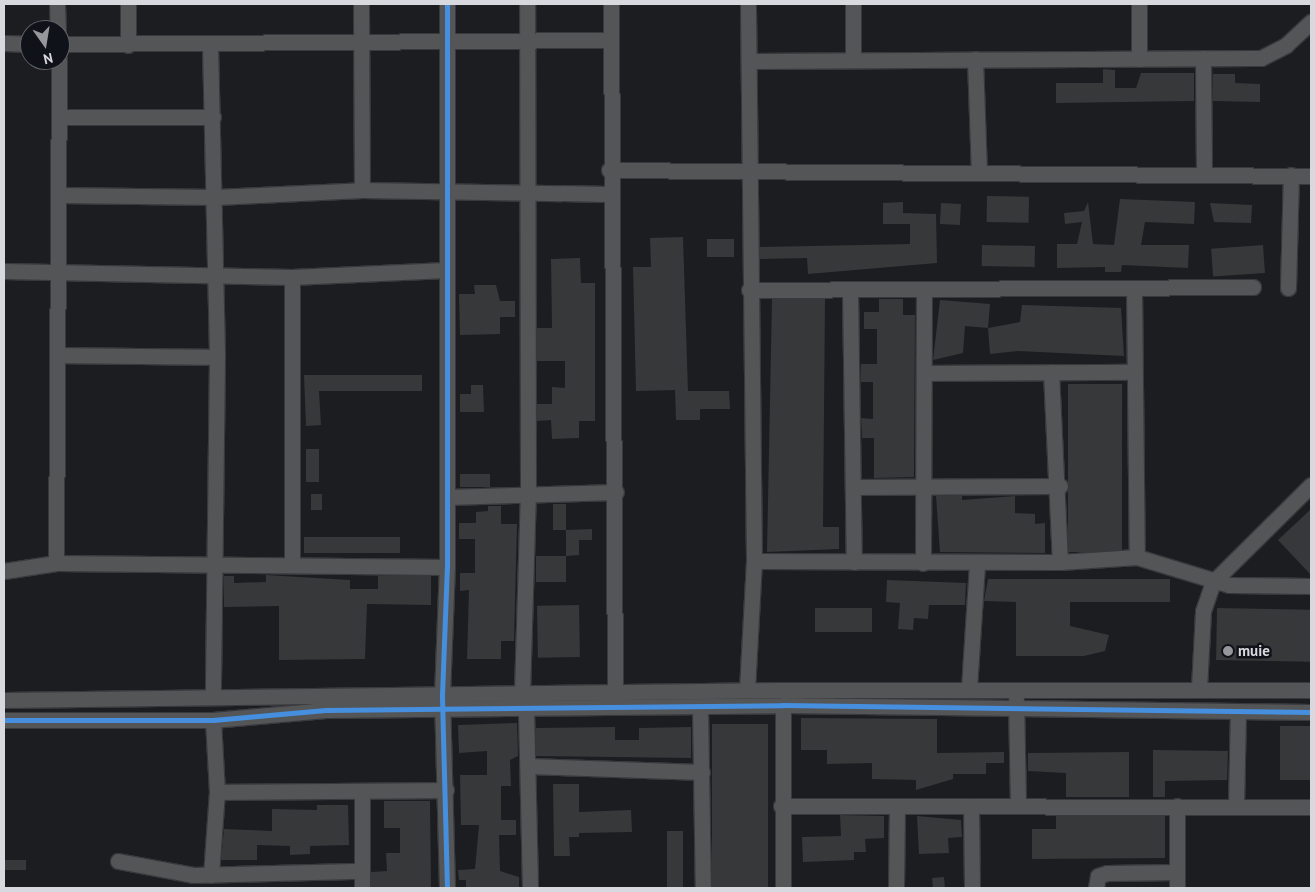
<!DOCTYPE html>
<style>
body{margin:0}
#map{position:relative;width:1315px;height:892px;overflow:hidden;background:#1b1d20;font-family:"PT Sans",sans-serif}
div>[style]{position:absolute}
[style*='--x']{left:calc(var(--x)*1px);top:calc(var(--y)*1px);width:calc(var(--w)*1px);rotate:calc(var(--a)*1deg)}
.building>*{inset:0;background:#36383a;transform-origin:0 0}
.roads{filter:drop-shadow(1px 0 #38393c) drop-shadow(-1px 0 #38393c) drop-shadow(0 1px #38393c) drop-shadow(0 -1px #38393c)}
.minor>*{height:15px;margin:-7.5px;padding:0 7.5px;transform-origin:7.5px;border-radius:7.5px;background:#545557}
.cycleway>*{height:5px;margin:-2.5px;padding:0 2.5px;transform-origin:2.5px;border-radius:2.5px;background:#468fdf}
.dots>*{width:14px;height:14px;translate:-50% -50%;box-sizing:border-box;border:2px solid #101219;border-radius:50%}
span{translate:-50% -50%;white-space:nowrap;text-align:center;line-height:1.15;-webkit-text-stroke:5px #101219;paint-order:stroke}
.poi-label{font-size:15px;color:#d7d9de;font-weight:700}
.left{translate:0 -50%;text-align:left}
.frame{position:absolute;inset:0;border:5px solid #d7d9de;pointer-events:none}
.north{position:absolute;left:20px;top:20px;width:50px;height:50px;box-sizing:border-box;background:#101219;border:1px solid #606268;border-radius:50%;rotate:167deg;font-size:14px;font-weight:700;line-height:20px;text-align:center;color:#d7d9de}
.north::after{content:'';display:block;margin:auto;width:18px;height:22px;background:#95979c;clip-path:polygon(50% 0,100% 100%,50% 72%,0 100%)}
</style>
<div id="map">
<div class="building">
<div style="clip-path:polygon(1103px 69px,1115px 70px,1115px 88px,1136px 88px,1141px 73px,1194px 73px,1194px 101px,1056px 103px,1056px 83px,1103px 83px)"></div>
<div style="clip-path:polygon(1213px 74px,1235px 74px,1235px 83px,1260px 84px,1260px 102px,1213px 101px)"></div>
<div style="left:987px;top:196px;width:42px;height:26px;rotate:1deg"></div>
<div style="clip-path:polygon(1120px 199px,1195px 202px,1194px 224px,1145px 222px,1141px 245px,1189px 245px,1188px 268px,1122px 265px,1121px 272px,1105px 272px,1105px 267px,1057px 268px,1057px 244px,1077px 244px,1082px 222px,1065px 224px,1064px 213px,1084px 211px,1088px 202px,1093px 244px,1114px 245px)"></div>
<div style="clip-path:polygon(903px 202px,903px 213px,936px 214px,937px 263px,808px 274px,807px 258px,760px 259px,760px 247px,910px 244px,910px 224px,883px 224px,883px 203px)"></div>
<div style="left:941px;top:203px;width:20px;height:21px;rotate:3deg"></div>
<div style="clip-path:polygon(1210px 203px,1252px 205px,1251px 223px,1214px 222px)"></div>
<div style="clip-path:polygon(683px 237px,688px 391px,729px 391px,730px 409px,700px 409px,700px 420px,676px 420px,675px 390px,636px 391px,633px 267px,651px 267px,650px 238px)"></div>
<div style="left:734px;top:239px;width:18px;height:27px;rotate:90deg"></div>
<div style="left:982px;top:245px;width:53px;height:21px;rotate:1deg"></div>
<div style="left:1263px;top:245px;width:28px;height:52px;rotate:86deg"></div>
<div style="clip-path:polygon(580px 258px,581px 283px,595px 283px,595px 421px,579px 421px,579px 438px,552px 439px,551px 420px,537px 421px,537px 404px,552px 404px,552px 387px,565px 388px,565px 361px,537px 361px,537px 328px,552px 328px,551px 259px)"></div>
<div style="clip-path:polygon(474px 285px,496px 285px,500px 301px,515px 301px,515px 317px,500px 317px,500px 334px,460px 335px,459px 294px,475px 294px)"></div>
<div style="clip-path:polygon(772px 299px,825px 299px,823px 527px,839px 527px,839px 549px,767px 552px)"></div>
<div style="clip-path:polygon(879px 299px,903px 299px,903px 315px,915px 315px,914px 477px,874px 478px,874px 438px,862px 438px,861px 418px,873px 419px,873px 382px,861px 382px,861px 364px,877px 364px,877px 329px,864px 329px,864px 312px,879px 312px)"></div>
<div style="clip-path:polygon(940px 300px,990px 304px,988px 328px,965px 326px,963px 353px,933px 360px)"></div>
<div style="clip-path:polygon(1022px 305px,1121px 308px,1124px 356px,1018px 351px,990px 354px,988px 328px,1020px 322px)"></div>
<div style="clip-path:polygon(304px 375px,422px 375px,422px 391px,319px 391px,321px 425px,306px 426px)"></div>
<div style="left:1068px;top:384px;width:54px;height:168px"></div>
<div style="clip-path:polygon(471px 385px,483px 385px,484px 412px,460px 412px,460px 394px,471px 394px)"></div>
<div style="left:306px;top:449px;width:13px;height:33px"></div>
<div style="left:460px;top:474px;width:30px;height:13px"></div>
<div style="left:311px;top:494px;width:11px;height:16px"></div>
<div style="clip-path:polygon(936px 496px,962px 496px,962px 500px,1015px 496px,1015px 513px,1035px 514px,1035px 524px,1045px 523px,1045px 553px,940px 552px)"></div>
<div style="left:553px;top:504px;width:13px;height:26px"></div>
<div style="clip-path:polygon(488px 506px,501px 506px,501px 524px,517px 524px,514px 641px,501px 641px,501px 659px,467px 659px,469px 590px,460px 591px,460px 573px,475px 573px,475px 539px,459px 539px,459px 523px,476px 523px,476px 512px,488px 511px)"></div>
<div style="clip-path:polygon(1311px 509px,1311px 575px,1278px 540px)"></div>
<div style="clip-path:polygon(592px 529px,592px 540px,579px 540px,579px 555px,566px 556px,566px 530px)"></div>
<div style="left:304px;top:537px;width:96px;height:16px"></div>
<div style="left:536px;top:556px;width:30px;height:26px"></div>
<div style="clip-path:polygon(266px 575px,350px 580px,350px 589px,378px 589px,378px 576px,431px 576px,431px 605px,367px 604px,365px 659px,279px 660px,279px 606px,224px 607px,224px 576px,234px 576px,234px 583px,266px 582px)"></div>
<div style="clip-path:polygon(988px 579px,1170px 579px,1170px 602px,1070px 602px,1070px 626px,1109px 635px,1105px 651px,1084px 656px,1016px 656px,1016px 602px,984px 601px)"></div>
<div style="clip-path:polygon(887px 580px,966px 583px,965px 605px,929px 605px,928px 619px,914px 618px,913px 630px,898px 629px,900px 603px,886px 602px)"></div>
<div style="left:579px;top:605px;width:52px;height:42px;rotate:89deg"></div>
<div style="left:872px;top:608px;width:24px;height:57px;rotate:90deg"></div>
<div style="left:1217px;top:608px;width:94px;height:52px;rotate:1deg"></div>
<div style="clip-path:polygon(801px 718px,937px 719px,937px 753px,1004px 752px,1004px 763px,986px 763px,986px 774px,953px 774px,953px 779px,916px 790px,916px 780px,872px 779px,872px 763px,827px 764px,827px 750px,801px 750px)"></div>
<div style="clip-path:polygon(517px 723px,518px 756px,510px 760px,511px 786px,501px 786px,501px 820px,516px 820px,516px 835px,499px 835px,500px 871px,519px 877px,519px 888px,466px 888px,466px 880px,459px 880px,458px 870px,475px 869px,479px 825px,461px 825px,460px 775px,487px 775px,487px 751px,459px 753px,458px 725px)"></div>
<div style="left:712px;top:724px;width:56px;height:164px"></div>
<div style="left:1280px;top:726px;width:31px;height:54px"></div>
<div style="clip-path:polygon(615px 727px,615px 740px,639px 740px,639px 728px,691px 727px,691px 758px,536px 756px,536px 728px)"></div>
<div style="clip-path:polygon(1153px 750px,1228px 751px,1227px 780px,1165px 781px,1165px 797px,1153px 797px)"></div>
<div style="clip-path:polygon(1129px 752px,1129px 797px,1066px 797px,1066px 773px,1028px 771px,1028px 753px)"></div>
<div style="clip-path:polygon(553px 784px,579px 784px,579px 812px,631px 810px,632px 832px,579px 833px,579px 837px,569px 837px,570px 856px,554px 856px)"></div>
<div style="clip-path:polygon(384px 801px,430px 801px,431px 887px,371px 888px,371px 872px,387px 871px,386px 853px,400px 853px,400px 828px,384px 828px)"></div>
<div style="clip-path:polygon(317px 805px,348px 805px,349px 845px,310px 846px,310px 854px,290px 855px,290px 846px,257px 845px,257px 860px,221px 860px,224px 829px,272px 831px,272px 809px,317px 810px)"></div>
<div style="clip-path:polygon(840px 815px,884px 816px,884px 838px,865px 839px,866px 852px,854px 852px,854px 860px,803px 862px,802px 837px,841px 836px)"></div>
<div style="clip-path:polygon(917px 816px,961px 820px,962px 837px,948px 838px,949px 853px,919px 854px)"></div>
<div style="clip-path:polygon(1056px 816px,1165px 816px,1165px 858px,1032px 859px,1032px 829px,1056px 829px)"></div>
<div style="left:667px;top:831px;width:16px;height:57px"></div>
<div style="left:4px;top:860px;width:22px;height:10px"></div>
<div style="left:944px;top:877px;width:11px;height:12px;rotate:85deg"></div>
</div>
<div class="roads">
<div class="minor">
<div style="--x:57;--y:4;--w:26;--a:88"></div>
<div style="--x:361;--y:4;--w:186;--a:89.7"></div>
<div style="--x:611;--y:4;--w:688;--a:89.67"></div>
<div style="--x:853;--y:4;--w:56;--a:90"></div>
<div style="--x:1139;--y:4;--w:55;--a:90"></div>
<div style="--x:4;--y:43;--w:26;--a:2"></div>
<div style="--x:60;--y:44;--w:551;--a:-0.42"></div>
<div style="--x:128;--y:45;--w:41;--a:-90"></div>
<div style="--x:210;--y:45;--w:312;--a:88.7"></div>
<div style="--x:217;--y:357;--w:338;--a:90.7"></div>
<div style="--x:1203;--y:58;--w:116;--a:89.5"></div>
<div style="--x:975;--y:59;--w:113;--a:88"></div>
<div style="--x:749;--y:61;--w:512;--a:-0.34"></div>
<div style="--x:1261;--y:58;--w:28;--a:-27"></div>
<div style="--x:1286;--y:45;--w:34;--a:-43"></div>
<div style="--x:60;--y:117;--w:153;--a:0"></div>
<div style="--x:609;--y:170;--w:702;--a:0.49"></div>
<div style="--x:59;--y:195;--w:157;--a:0.7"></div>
<div style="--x:216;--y:197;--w:146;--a:-2.7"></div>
<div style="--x:362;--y:190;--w:247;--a:0.9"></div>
<div style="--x:4;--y:271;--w:288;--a:1.2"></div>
<div style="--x:292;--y:277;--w:154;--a:-2.6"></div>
<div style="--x:1134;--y:288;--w:269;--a:89.4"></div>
<div style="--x:1288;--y:288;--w:113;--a:-88.5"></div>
<div style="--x:850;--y:289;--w:273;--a:89.2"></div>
<div style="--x:749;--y:290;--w:504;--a:-0.34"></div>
<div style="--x:60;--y:355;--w:157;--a:0.7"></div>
<div style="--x:1051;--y:372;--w:190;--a:87.3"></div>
<div style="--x:924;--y:373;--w:210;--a:-0.3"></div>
<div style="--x:853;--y:487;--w:207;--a:-0.3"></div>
<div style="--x:447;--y:497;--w:169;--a:-1.7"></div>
<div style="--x:754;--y:561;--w:306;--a:0.2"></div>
<div style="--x:1060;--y:562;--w:77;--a:-3.7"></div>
<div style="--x:1137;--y:557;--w:96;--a:16.9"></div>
<div style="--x:1229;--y:585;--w:82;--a:0.7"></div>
<div style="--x:56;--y:563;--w:503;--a:-89.66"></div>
<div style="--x:923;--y:563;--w:274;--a:-89.8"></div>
<div style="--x:292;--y:565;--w:288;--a:-90"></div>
<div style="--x:4;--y:571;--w:53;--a:-8.7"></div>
<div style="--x:56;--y:563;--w:391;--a:0.6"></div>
<div style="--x:969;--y:688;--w:125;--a:-86.3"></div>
<div style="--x:1199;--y:688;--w:77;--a:-87"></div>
<div style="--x:1203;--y:611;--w:31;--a:-71"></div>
<div style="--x:1213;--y:582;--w:138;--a:-44.7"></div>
<div style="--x:747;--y:690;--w:129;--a:-86.9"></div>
<div style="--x:754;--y:561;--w:557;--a:-90.62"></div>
<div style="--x:522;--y:693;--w:198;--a:-88.3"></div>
<div style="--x:528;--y:495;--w:491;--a:-90.1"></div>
<div style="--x:4;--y:700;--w:776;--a:-0.74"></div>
<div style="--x:780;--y:690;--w:531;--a:0"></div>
<div style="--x:1016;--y:700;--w:106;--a:88.9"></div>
<div style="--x:783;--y:705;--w:183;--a:90"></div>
<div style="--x:700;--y:707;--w:181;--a:89.1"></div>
<div style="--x:526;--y:710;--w:178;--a:88.7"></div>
<div style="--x:4;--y:720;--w:209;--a:0"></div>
<div style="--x:213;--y:720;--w:113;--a:-5.1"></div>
<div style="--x:326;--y:710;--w:457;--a:-0.6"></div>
<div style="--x:783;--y:705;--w:528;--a:0.76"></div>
<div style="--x:529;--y:766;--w:173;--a:2"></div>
<div style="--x:362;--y:791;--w:97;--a:90"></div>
<div style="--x:217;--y:792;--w:229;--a:-0.5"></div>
<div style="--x:781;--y:806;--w:530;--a:0.11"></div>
<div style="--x:971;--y:806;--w:82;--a:89.3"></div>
<div style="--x:1236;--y:806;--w:95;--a:-88.8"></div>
<div style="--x:118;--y:861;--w:76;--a:10.6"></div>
<div style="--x:193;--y:875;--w:169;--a:-1.4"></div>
<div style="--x:211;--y:875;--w:83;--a:-85.9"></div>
<div style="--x:217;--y:792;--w:72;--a:-93.2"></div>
<div style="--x:447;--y:888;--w:193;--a:-91.5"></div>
<div style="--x:442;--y:695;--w:128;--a:-87.8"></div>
<div style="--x:447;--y:567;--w:563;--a:-90"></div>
<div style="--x:896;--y:888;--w:82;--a:-89.3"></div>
<div style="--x:1096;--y:888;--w:12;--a:-81"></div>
<div style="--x:1098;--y:876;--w:9;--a:-18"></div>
<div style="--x:1107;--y:873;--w:69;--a:-0.8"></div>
<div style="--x:1177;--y:888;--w:82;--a:-90"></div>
</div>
</div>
<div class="cycleway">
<div style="--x:4;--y:720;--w:209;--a:0"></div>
<div style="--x:213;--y:720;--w:113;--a:-5.1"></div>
<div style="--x:326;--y:710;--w:457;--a:-0.6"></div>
<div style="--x:783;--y:705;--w:528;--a:0.76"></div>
<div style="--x:447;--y:888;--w:193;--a:-91.5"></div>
<div style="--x:442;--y:695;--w:128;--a:-87.8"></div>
<div style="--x:447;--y:567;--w:563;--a:-90"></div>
</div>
<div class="dots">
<div style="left:1228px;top:651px;background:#95979c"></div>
</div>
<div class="poi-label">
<span class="left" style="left:1238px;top:651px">muie</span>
</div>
<div class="frame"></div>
<div class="north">N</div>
</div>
